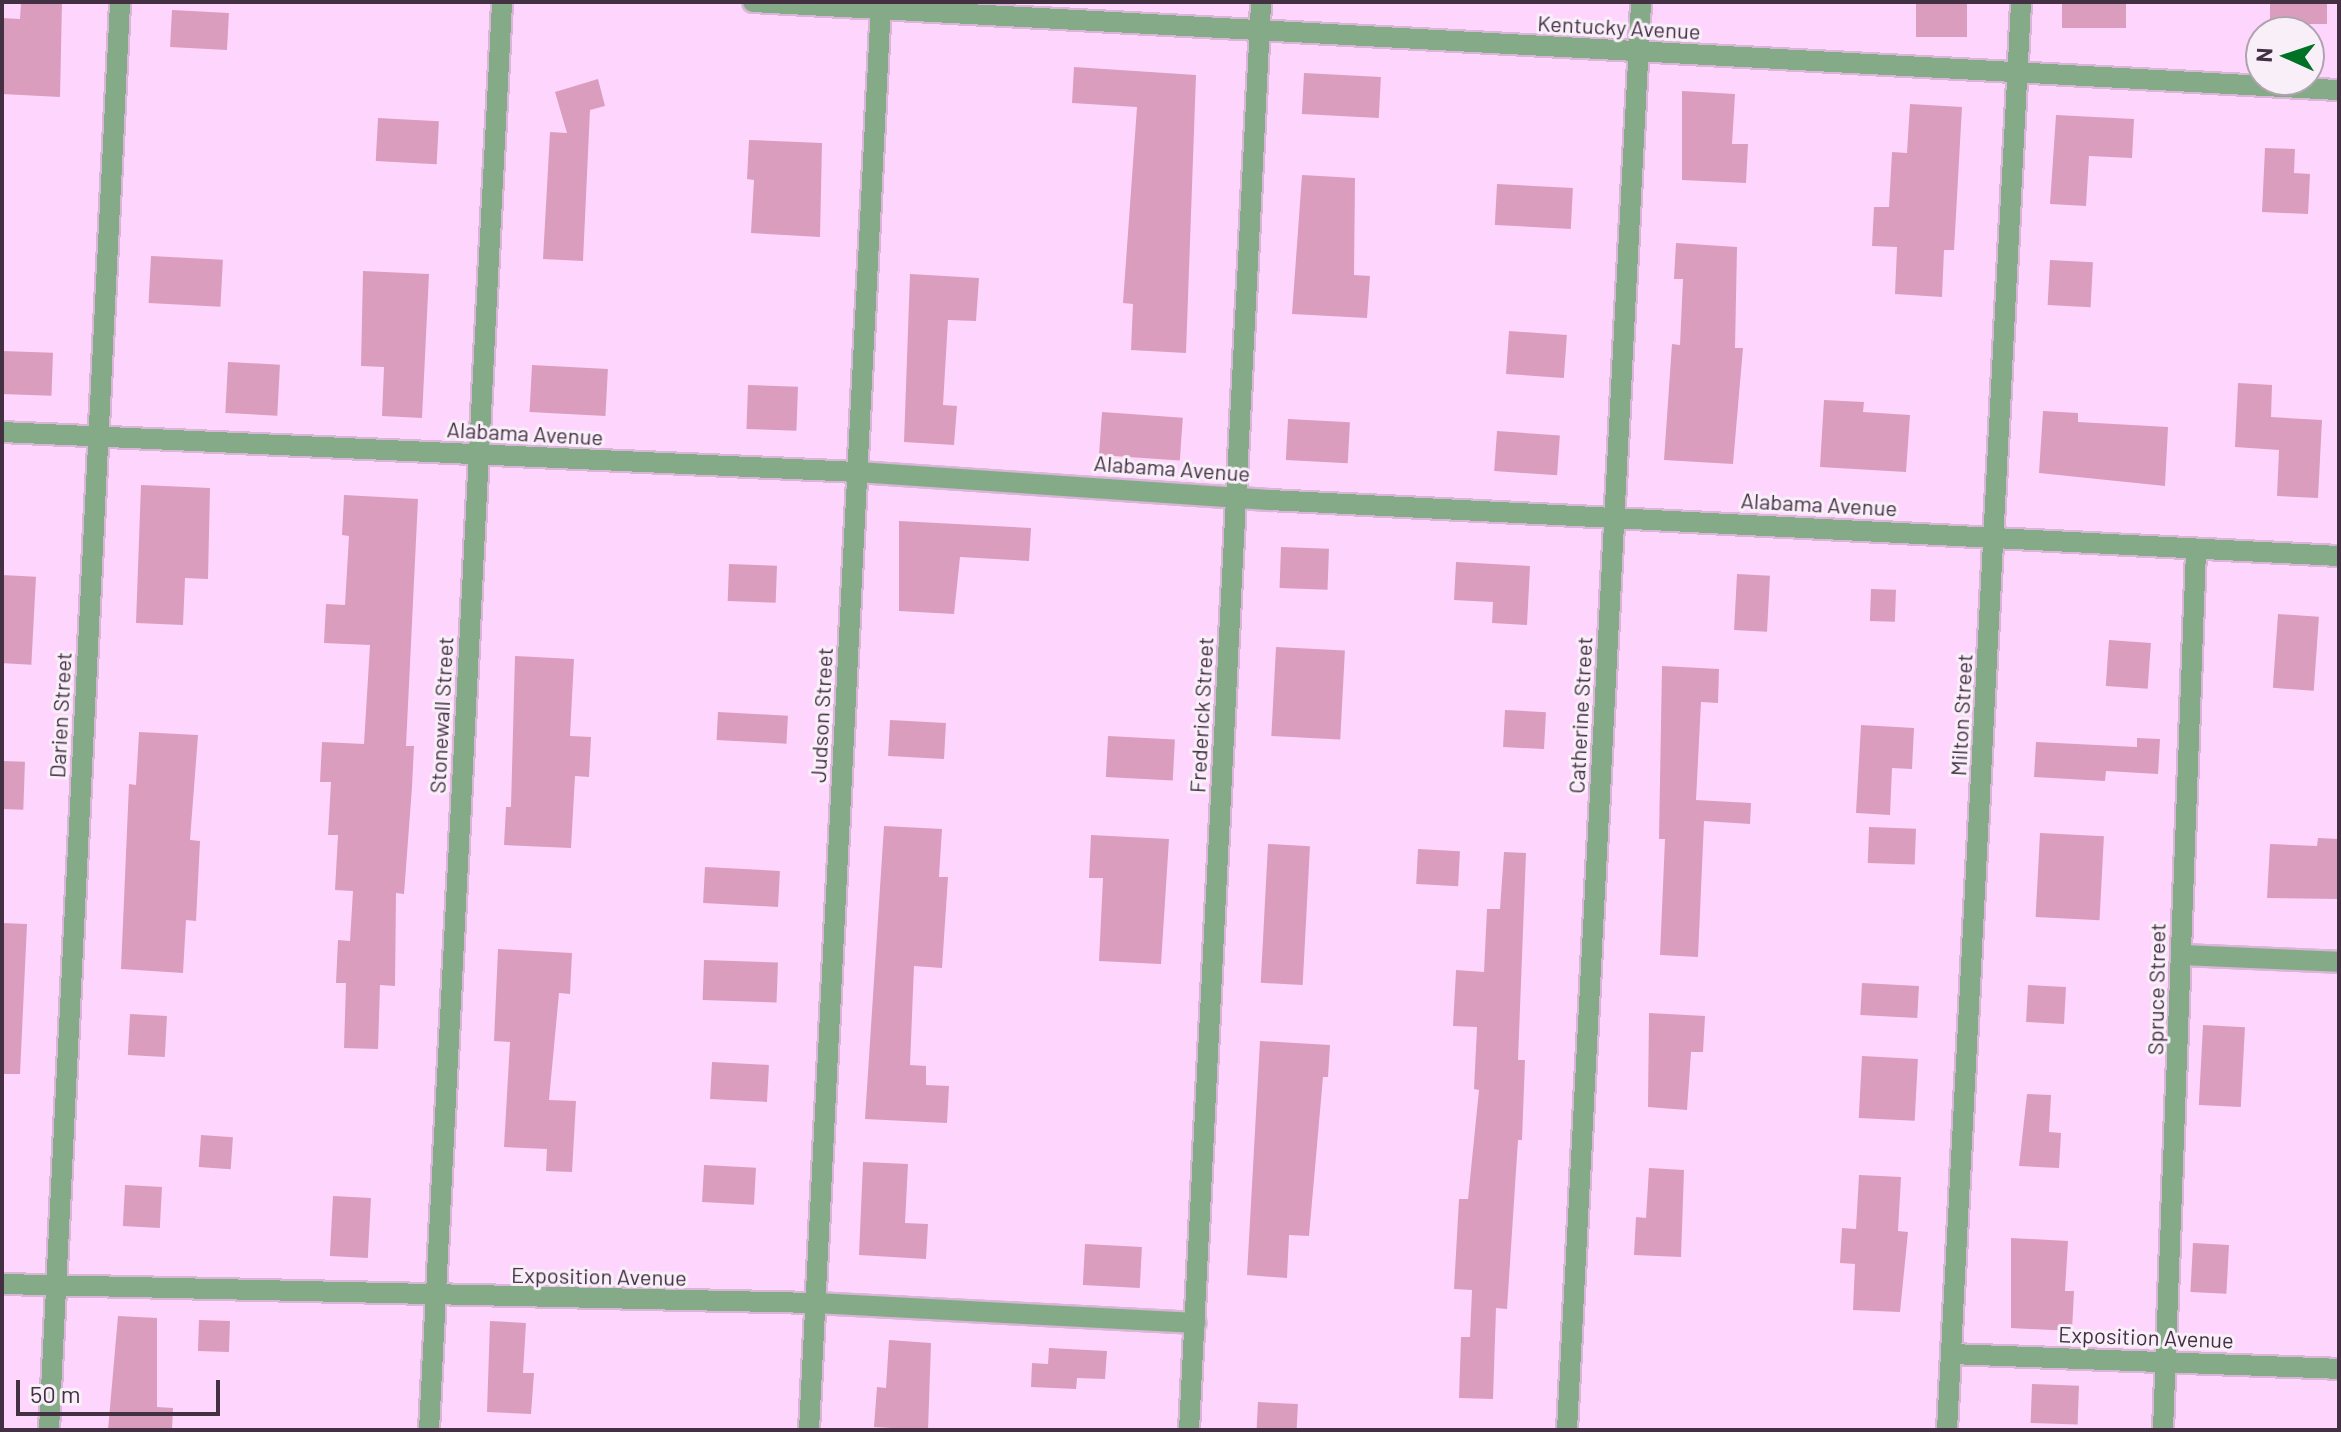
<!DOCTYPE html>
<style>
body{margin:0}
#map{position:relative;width:2341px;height:1432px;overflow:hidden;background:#fed6fd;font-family:Barlow,sans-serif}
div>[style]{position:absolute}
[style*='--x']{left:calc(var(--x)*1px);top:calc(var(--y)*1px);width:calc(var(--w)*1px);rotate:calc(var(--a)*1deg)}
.building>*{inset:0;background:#db9dbd;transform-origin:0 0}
.roads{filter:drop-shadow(2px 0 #d9b5d8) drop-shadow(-2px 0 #d9b5d8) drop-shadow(0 2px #d9b5d8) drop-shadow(0 -2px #d9b5d8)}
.minor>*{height:20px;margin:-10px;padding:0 10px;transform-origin:10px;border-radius:10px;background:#84aa87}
span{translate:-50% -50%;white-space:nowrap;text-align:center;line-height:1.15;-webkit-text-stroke:6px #f9eff9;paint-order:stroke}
.street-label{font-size:22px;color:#433043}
.frame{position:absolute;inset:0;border:4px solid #433043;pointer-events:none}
.north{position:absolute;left:2245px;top:16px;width:80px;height:80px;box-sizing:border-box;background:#f9eff9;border:2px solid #b0a3b0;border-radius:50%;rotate:273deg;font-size:22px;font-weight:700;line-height:32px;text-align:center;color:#433043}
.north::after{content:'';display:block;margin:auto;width:28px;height:36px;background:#007226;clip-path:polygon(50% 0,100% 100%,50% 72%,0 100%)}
.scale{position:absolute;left:16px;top:1380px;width:204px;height:36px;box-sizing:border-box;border:4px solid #433043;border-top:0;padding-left:10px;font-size:24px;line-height:28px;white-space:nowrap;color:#433043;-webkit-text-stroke:6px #f9eff9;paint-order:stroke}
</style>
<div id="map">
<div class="building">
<div style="clip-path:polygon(21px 2px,62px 2px,60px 97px,2px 94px,2px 18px,20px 19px)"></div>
<div style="left:1916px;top:2px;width:51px;height:35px"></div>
<div style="left:2062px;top:2px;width:64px;height:26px"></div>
<div style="left:2270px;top:2px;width:57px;height:22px"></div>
<div style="left:172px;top:10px;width:57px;height:37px;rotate:3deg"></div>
<div style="clip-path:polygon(1074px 67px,1196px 75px,1186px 353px,1131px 350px,1133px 304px,1123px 303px,1137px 107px,1072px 103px)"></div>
<div style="left:1304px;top:73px;width:77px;height:41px;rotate:3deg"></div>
<div style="clip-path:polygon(598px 79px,605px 106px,590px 110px,583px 261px,543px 259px,550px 132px,567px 133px,555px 92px)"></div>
<div style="clip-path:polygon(1682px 91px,1735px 94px,1732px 144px,1748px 144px,1746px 183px,1682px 180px)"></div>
<div style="clip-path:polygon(1910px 104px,1962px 107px,1954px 250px,1944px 250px,1942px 297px,1895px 294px,1897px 247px,1872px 246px,1874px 207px,1889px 207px,1892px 152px,1907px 153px)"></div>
<div style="clip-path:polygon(2056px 115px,2134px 119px,2132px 158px,2089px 156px,2086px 206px,2050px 204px)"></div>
<div style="left:378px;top:118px;width:61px;height:43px;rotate:3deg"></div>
<div style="clip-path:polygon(749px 140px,822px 143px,820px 237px,751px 233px,754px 180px,747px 179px)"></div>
<div style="clip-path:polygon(2265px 148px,2295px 149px,2294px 173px,2310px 174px,2308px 214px,2262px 212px)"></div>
<div style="clip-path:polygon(1302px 175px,1355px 178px,1354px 275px,1370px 276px,1367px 318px,1292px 314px)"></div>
<div style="left:1497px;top:184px;width:76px;height:41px;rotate:3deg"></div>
<div style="clip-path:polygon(1676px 243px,1737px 247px,1735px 348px,1743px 348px,1733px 464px,1664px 460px,1672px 344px,1680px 345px,1683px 279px,1674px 279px)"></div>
<div style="left:151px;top:256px;width:72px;height:47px;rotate:3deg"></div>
<div style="left:2050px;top:260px;width:43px;height:45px;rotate:3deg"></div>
<div style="clip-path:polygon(363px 271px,429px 274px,422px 418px,382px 416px,384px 367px,361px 366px)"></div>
<div style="clip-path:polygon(910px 274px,979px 278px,976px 321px,948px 320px,943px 405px,957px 406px,954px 445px,904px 442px)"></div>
<div style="left:1509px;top:331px;width:58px;height:43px;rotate:4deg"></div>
<div style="left:2px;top:351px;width:51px;height:43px;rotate:2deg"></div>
<div style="left:228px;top:362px;width:52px;height:51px;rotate:3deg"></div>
<div style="left:532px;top:365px;width:76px;height:47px;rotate:3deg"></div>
<div style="clip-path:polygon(2238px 383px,2272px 385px,2271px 417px,2322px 420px,2318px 498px,2277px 496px,2279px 450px,2235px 447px)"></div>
<div style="left:748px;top:385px;width:50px;height:44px;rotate:2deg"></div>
<div style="clip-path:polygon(1824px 400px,1864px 402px,1863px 412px,1910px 415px,1906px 472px,1820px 467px)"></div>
<div style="clip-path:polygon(2043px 411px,2078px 413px,2078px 422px,2168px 427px,2165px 486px,2039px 473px)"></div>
<div style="left:1102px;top:412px;width:81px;height:43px;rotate:4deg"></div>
<div style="left:1288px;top:419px;width:62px;height:41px;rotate:3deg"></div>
<div style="left:1497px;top:431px;width:63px;height:40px;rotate:4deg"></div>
<div style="clip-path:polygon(141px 485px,210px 488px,208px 579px,185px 578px,183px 625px,136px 623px)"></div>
<div style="clip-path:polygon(344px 495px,418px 499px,406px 746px,414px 746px,412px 787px,404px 894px,396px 893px,395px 986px,380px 985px,378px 1049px,344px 1048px,346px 983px,336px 983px,338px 940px,350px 941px,353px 891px,335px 890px,338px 835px,328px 835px,331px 782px,320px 782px,322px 742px,364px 744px,370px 645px,324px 643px,326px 604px,345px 605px,349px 536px,342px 535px)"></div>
<div style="clip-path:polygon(899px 521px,1031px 528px,1029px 561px,960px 557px,954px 614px,899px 611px)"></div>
<div style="left:1281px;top:547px;width:48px;height:41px;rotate:2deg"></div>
<div style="clip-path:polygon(1456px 562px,1530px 566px,1527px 625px,1492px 623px,1493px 602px,1454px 600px)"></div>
<div style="left:729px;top:564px;width:48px;height:37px;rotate:2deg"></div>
<div style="left:1737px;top:574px;width:33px;height:56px;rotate:3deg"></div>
<div style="left:2px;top:575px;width:34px;height:88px;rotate:3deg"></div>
<div style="left:1871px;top:589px;width:25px;height:32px;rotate:2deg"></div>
<div style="left:2278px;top:614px;width:41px;height:74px;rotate:4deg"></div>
<div style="left:2109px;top:640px;width:42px;height:46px;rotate:4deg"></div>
<div style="left:1276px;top:647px;width:69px;height:89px;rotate:3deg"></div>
<div style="clip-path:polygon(515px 656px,574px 659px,570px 736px,591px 737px,589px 777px,575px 776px,571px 848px,504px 845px,506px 807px,511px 807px)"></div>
<div style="clip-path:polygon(1662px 666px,1719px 669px,1718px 703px,1701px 702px,1696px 800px,1751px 803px,1750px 824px,1704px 821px,1698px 957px,1660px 955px,1665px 839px,1659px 839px)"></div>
<div style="left:1505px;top:710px;width:41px;height:37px;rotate:3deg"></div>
<div style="left:718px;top:712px;width:70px;height:28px;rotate:3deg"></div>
<div style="left:890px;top:720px;width:56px;height:36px;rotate:3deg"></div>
<div style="clip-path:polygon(1861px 725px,1914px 728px,1912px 769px,1892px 768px,1890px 815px,1856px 813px)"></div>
<div style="clip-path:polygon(139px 732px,198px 735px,190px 840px,200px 841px,196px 921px,186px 920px,183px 973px,121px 969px,129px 784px,136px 785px)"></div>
<div style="left:1108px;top:736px;width:67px;height:41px;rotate:3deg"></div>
<div style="clip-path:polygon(2137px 738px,2160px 739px,2158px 774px,2106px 771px,2105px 781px,2034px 777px,2036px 742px,2137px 747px)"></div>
<div style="left:2px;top:761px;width:23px;height:48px;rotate:2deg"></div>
<div style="clip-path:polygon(884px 826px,942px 829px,939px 877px,948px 877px,942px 968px,914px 966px,910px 1065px,926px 1066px,926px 1085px,949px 1086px,947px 1123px,865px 1119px)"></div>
<div style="left:1869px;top:827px;width:47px;height:36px;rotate:2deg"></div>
<div style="left:2040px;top:833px;width:64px;height:84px;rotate:3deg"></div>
<div style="clip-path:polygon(1091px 835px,1169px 839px,1161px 964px,1099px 961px,1103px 878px,1089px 878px)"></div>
<div style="clip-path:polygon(2318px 838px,2339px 839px,2339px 899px,2267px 898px,2270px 844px,2317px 846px)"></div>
<div style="left:1268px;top:844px;width:42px;height:139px;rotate:3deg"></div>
<div style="left:1418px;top:849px;width:42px;height:35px;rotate:3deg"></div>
<div style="clip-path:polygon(1504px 852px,1526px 853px,1518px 1060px,1525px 1060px,1522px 1140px,1518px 1140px,1507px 1309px,1496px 1308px,1493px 1399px,1459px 1398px,1461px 1337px,1470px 1337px,1472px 1290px,1454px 1289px,1459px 1199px,1468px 1199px,1479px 1090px,1474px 1089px,1477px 1027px,1453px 1026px,1456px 970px,1484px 972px,1487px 909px,1500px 909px)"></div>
<div style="left:705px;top:867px;width:75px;height:36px;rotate:3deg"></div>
<div style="clip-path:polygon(2px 923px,27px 924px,20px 1074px,2px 1074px)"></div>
<div style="clip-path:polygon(498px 949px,572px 953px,570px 994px,559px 993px,549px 1100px,576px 1101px,572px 1172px,546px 1171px,547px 1149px,504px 1147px,510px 1042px,494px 1041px)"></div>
<div style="left:704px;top:960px;width:74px;height:40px;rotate:2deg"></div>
<div style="left:1862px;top:983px;width:57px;height:32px;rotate:3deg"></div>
<div style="left:2028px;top:985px;width:38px;height:37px;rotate:3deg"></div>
<div style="clip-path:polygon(1649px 1013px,1705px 1016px,1703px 1052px,1691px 1052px,1687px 1110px,1648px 1107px)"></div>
<div style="left:130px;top:1014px;width:37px;height:41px;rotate:3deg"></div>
<div style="left:2203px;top:1025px;width:42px;height:80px;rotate:3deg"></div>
<div style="clip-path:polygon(1260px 1041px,1330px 1045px,1328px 1077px,1323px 1077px,1309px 1236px,1289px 1235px,1287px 1278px,1247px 1275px)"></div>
<div style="left:1862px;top:1056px;width:56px;height:62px;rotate:3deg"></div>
<div style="left:712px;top:1062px;width:57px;height:37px;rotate:3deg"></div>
<div style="clip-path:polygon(2027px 1094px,2051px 1095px,2049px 1132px,2061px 1133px,2059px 1168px,2019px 1166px)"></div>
<div style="left:201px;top:1135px;width:32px;height:32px;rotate:4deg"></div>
<div style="clip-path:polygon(863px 1162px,908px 1164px,905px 1223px,928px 1224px,926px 1259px,859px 1255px)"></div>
<div style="left:704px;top:1165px;width:52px;height:37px;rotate:3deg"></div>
<div style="clip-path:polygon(1649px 1168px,1684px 1170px,1681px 1257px,1634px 1255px,1636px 1217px,1646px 1218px)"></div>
<div style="clip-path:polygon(1859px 1175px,1901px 1177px,1898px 1231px,1908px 1232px,1900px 1312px,1853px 1310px,1855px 1264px,1840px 1263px,1842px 1228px,1856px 1229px)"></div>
<div style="left:125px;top:1185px;width:37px;height:41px;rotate:3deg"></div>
<div style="left:333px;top:1196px;width:38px;height:60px;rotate:3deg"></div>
<div style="clip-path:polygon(2011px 1238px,2068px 1241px,2065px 1291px,2074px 1291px,2072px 1331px,2011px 1328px)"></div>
<div style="left:2193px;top:1243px;width:36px;height:49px;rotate:3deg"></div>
<div style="left:1085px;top:1244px;width:57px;height:41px;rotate:3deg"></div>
<div style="clip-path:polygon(118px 1316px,157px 1318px,157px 1407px,173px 1408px,172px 1430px,108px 1430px)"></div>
<div style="left:199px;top:1320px;width:31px;height:31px;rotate:2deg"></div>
<div style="clip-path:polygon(490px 1321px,526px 1323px,523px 1373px,534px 1373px,531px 1414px,487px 1412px)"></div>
<div style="clip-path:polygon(889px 1340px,931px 1343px,928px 1430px,874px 1427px,877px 1387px,886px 1388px)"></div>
<div style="clip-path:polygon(1049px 1348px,1107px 1351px,1105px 1379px,1077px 1378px,1076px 1389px,1031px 1387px,1032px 1363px,1048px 1364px)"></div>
<div style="left:2032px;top:1384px;width:47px;height:39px;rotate:2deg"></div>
<div style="left:1258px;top:1402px;width:40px;height:28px;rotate:3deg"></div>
</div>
<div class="roads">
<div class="minor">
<div style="--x:753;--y:2;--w:1588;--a:3.18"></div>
<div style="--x:2;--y:432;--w:856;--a:2.68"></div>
<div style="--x:857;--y:472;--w:414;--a:3.9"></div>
<div style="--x:1270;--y:500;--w:1070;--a:3"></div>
<div style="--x:2181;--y:955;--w:158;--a:2.5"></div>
<div style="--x:2;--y:1284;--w:814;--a:1.34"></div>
<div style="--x:816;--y:1303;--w:380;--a:3"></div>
<div style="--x:1951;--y:1354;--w:388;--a:2.2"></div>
<div style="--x:49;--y:1430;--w:1430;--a:-87.15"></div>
<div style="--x:429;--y:1430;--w:1430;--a:-87.07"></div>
<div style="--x:809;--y:1430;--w:1430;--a:-87.11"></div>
<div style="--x:1189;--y:1430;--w:1430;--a:-87.11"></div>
<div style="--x:1567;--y:1430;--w:1430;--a:-87.03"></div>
<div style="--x:1947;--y:1430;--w:1430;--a:-87.03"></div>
<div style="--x:2163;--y:1430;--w:882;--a:-87.85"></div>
</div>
</div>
<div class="street-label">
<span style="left:1619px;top:27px;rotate:3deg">Kentucky Avenue</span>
<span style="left:525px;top:433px;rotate:3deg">Alabama Avenue</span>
<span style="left:1172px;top:468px;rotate:4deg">Alabama Avenue</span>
<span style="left:1819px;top:504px;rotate:3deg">Alabama Avenue</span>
<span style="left:60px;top:715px;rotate:-87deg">Darien Street</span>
<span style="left:441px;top:715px;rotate:-87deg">Stonewall Street</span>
<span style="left:821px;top:715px;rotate:-87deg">Judson Street</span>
<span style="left:1201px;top:715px;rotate:-87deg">Frederick Street</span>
<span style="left:1580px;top:715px;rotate:-87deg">Catherine Street</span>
<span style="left:1961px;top:715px;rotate:-87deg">Milton Street</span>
<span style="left:2156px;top:989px;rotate:-89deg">Spruce Street</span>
<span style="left:599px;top:1276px;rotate:1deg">Exposition Avenue</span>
<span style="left:2146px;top:1337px;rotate:2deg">Exposition Avenue</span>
</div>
<div class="frame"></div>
<div class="north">N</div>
<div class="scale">50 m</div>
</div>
